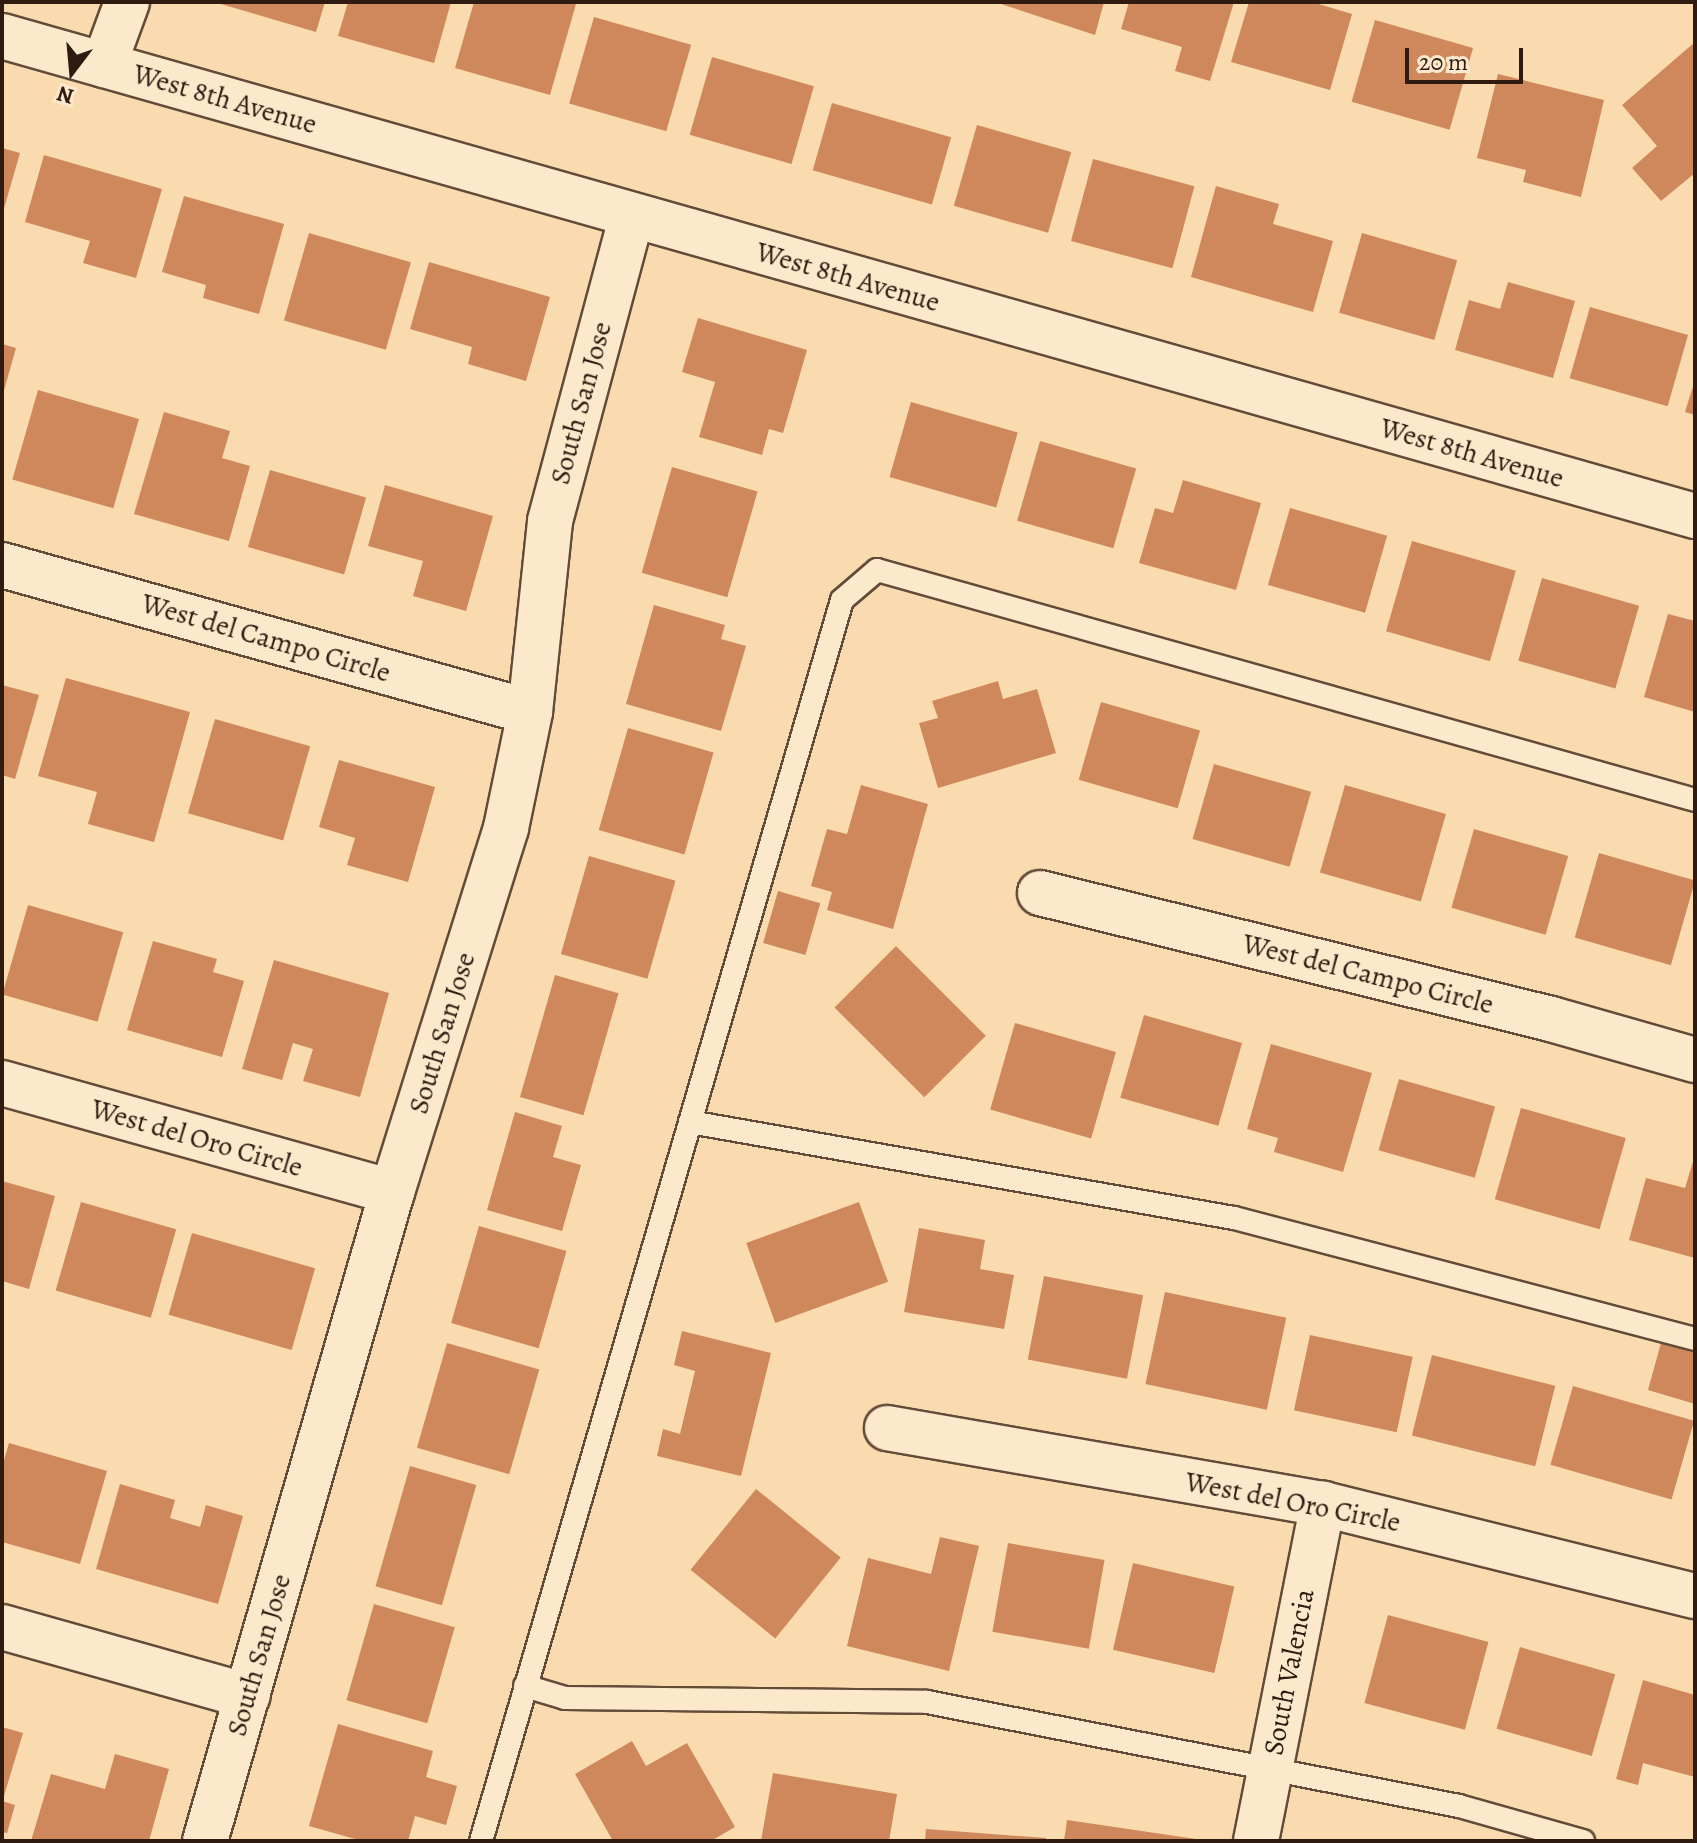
<!DOCTYPE html>
<style>
body{margin:0}
#map{position:relative;width:1697px;height:1843px;overflow:hidden;background:#fadbaf;font-family:Alegreya,serif}
div>[style]{position:absolute}
[style*='--x']{left:calc(var(--x)*1px);top:calc(var(--y)*1px);width:calc(var(--w)*1px);rotate:calc(var(--a)*1deg)}
.building>*{inset:0;background:#ce885c;transform-origin:0 0}
.roads{filter:drop-shadow(2px 0 #624b38) drop-shadow(-2px 0 #624b38) drop-shadow(0 2px #624b38) drop-shadow(0 -2px #624b38)}
.service>*{height:22px;margin:-11px;padding:0 11px;transform-origin:11px;border-radius:11px;background:#fce8cb}
.minor>*{height:44px;margin:-22px;padding:0 22px;transform-origin:22px;border-radius:22px;background:#fce8cb}
.tertiary>*{height:44px;margin:-22px;padding:0 22px;transform-origin:22px;border-radius:22px;background:#fce8cb}
span{translate:-50% -50%;white-space:nowrap;text-align:center;line-height:1.15;-webkit-text-stroke:7px #fce8cb;paint-order:stroke}
.street-label{font-size:28px;color:#301b11}
.frame{position:absolute;inset:0;border:4px solid #301b11;pointer-events:none}
.north{position:absolute;left:32px;top:32px;width:80px;height:80px;-webkit-text-stroke:6px #fce8cb;paint-order:stroke;rotate:196deg;font-size:22px;font-weight:700;line-height:32px;text-align:center;color:#301b11}
.north::after{content:'';display:block;margin:auto;width:28px;height:36px;background:#301b11;clip-path:polygon(50% 0,100% 100%,50% 72%,0 100%)}
.scale{position:absolute;left:1405px;top:48px;width:118px;height:36px;box-sizing:border-box;border:4px solid #301b11;border-top:0;padding-left:10px;font-size:24px;line-height:28px;white-space:nowrap;color:#301b11;-webkit-text-stroke:6px #fce8cb;paint-order:stroke}
</style>
<div id="map">
<div class="building">
<div style="clip-path:polygon(214px 2px,325px 2px,316px 32px)"></div>
<div style="clip-path:polygon(348px 2px,451px 2px,434px 63px,338px 36px)"></div>
<div style="clip-path:polygon(474px 2px,576px 4px,550px 95px,455px 68px)"></div>
<div style="clip-path:polygon(995px 2px,1104px 2px,1095px 35px)"></div>
<div style="clip-path:polygon(1129px 2px,1234px 2px,1210px 81px,1175px 71px,1182px 47px,1121px 29px)"></div>
<div style="clip-path:polygon(1249px 2px,1312px 2px,1352px 14px,1330px 90px,1231px 62px)"></div>
<div style="left:594px;top:17px;width:101px;height:90px;rotate:16deg"></div>
<div style="left:1375px;top:20px;width:102px;height:85px;rotate:16deg"></div>
<div style="clip-path:polygon(1695px 42px,1695px 173px,1661px 201px,1632px 168px,1657px 146px,1622px 105px)"></div>
<div style="left:712px;top:57px;width:106px;height:81px;rotate:16deg"></div>
<div style="clip-path:polygon(1498px 74px,1604px 100px,1581px 197px,1523px 182px,1526px 170px,1477px 158px)"></div>
<div style="left:832px;top:103px;width:124px;height:70px;rotate:16deg"></div>
<div style="left:977px;top:125px;width:98px;height:84px;rotate:16deg"></div>
<div style="clip-path:polygon(2px 148px,20px 153px,3px 212px,2px 212px)"></div>
<div style="clip-path:polygon(44px 155px,162px 189px,136px 278px,83px 263px,90px 241px,25px 222px)"></div>
<div style="left:1093px;top:159px;width:105px;height:85px;rotate:15deg"></div>
<div style="clip-path:polygon(1216px 186px,1279px 204px,1273px 224px,1333px 241px,1313px 312px,1191px 277px)"></div>
<div style="clip-path:polygon(184px 196px,284px 224px,259px 314px,203px 298px,206px 285px,162px 272px)"></div>
<div style="left:309px;top:233px;width:106px;height:91px;rotate:16deg"></div>
<div style="left:1362px;top:233px;width:99px;height:83px;rotate:16deg"></div>
<div style="clip-path:polygon(429px 262px,550px 297px,526px 381px,468px 364px,472px 347px,410px 329px)"></div>
<div style="clip-path:polygon(1508px 282px,1575px 301px,1553px 378px,1455px 350px,1469px 300px,1500px 309px)"></div>
<div style="left:1590px;top:307px;width:102px;height:74px;rotate:16deg"></div>
<div style="clip-path:polygon(698px 318px,807px 350px,783px 433px,769px 429px,762px 455px,699px 437px,715px 382px,682px 372px)"></div>
<div style="clip-path:polygon(2px 344px,16px 348px,3px 394px,2px 394px)"></div>
<div style="clip-path:polygon(1695px 380px,1695px 415px,1685px 412px)"></div>
<div style="left:38px;top:390px;width:105px;height:93px;rotate:16deg"></div>
<div style="left:911px;top:402px;width:111px;height:78px;rotate:16deg"></div>
<div style="clip-path:polygon(164px 412px,230px 431px,222px 458px,250px 466px,229px 541px,134px 514px)"></div>
<div style="left:1040px;top:441px;width:100px;height:83px;rotate:16deg"></div>
<div style="left:672px;top:467px;width:89px;height:110px;rotate:16deg"></div>
<div style="left:270px;top:470px;width:100px;height:80px;rotate:16deg"></div>
<div style="clip-path:polygon(1183px 480px,1261px 503px,1236px 590px,1139px 563px,1155px 508px,1173px 513px)"></div>
<div style="clip-path:polygon(385px 485px,493px 516px,466px 611px,413px 596px,423px 561px,368px 546px)"></div>
<div style="left:1290px;top:508px;width:101px;height:80px;rotate:16deg"></div>
<div style="left:1412px;top:541px;width:108px;height:94px;rotate:16deg"></div>
<div style="left:1542px;top:578px;width:101px;height:86px;rotate:16deg"></div>
<div style="clip-path:polygon(654px 605px,725px 625px,721px 639px,746px 646px,721px 731px,626px 704px)"></div>
<div style="clip-path:polygon(1668px 614px,1695px 621px,1695px 712px,1644px 697px)"></div>
<div style="clip-path:polygon(66px 678px,190px 712px,154px 842px,88px 824px,97px 792px,38px 776px)"></div>
<div style="clip-path:polygon(998px 681px,1003px 699px,1037px 689px,1056px 753px,938px 788px,919px 723px,938px 718px,932px 701px)"></div>
<div style="clip-path:polygon(2px 685px,39px 695px,15px 779px,2px 775px)"></div>
<div style="left:1101px;top:702px;width:103px;height:81px;rotate:16deg"></div>
<div style="left:215px;top:719px;width:99px;height:98px;rotate:16deg"></div>
<div style="left:628px;top:728px;width:89px;height:106px;rotate:16deg"></div>
<div style="clip-path:polygon(339px 760px,435px 787px,408px 882px,347px 865px,355px 838px,319px 827px)"></div>
<div style="left:1214px;top:764px;width:101px;height:78px;rotate:16deg"></div>
<div style="clip-path:polygon(861px 785px,928px 804px,893px 929px,827px 910px,832px 892px,811px 886px,827px 829px,847px 834px)"></div>
<div style="left:1345px;top:785px;width:105px;height:91px;rotate:16deg"></div>
<div style="left:1474px;top:829px;width:98px;height:82px;rotate:16deg"></div>
<div style="left:1599px;top:853px;width:100px;height:88px;rotate:16deg"></div>
<div style="left:589px;top:856px;width:90px;height:102px;rotate:16deg"></div>
<div style="left:778px;top:891px;width:44px;height:54px;rotate:16deg"></div>
<div style="left:28px;top:905px;width:99px;height:93px;rotate:16deg"></div>
<div style="clip-path:polygon(153px 941px,217px 959px,213px 972px,244px 981px,222px 1057px,127px 1030px)"></div>
<div style="left:896px;top:946px;width:127px;height:87px;rotate:45deg"></div>
<div style="clip-path:polygon(274px 960px,389px 993px,360px 1097px,303px 1081px,313px 1049px,293px 1043px,282px 1080px,242px 1069px)"></div>
<div style="left:555px;top:975px;width:66px;height:127px;rotate:16deg"></div>
<div style="left:1144px;top:1015px;width:102px;height:86px;rotate:16deg"></div>
<div style="left:1015px;top:1023px;width:105px;height:90px;rotate:16deg"></div>
<div style="clip-path:polygon(1271px 1044px,1372px 1073px,1343px 1172px,1274px 1152px,1278px 1138px,1247px 1129px)"></div>
<div style="left:1399px;top:1079px;width:100px;height:74px;rotate:16deg"></div>
<div style="left:1521px;top:1108px;width:109px;height:95px;rotate:16deg"></div>
<div style="clip-path:polygon(515px 1112px,562px 1126px,553px 1157px,581px 1165px,562px 1231px,487px 1210px)"></div>
<div style="clip-path:polygon(1695px 1155px,1695px 1258px,1629px 1240px,1646px 1178px,1685px 1188px)"></div>
<div style="clip-path:polygon(2px 1181px,55px 1196px,29px 1289px,2px 1281px)"></div>
<div style="left:81px;top:1202px;width:99px;height:92px;rotate:16deg"></div>
<div style="left:859px;top:1202px;width:85px;height:120px;rotate:70deg"></div>
<div style="left:479px;top:1226px;width:91px;height:101px;rotate:16deg"></div>
<div style="clip-path:polygon(919px 1228px,985px 1240px,980px 1269px,1014px 1275px,1004px 1329px,904px 1312px)"></div>
<div style="left:192px;top:1233px;width:128px;height:85px;rotate:16deg"></div>
<div style="left:1044px;top:1276px;width:101px;height:85px;rotate:11deg"></div>
<div style="left:1165px;top:1292px;width:124px;height:94px;rotate:12deg"></div>
<div style="clip-path:polygon(682px 1331px,771px 1353px,741px 1476px,657px 1456px,663px 1429px,680px 1434px,695px 1371px,674px 1365px)"></div>
<div style="left:1310px;top:1335px;width:105px;height:77px;rotate:12deg"></div>
<div style="left:447px;top:1343px;width:96px;height:109px;rotate:16deg"></div>
<div style="clip-path:polygon(1661px 1343px,1695px 1353px,1695px 1404px,1648px 1390px)"></div>
<div style="left:1432px;top:1355px;width:127px;height:83px;rotate:14deg"></div>
<div style="left:1573px;top:1386px;width:126px;height:82px;rotate:16deg"></div>
<div style="clip-path:polygon(9px 1443px,107px 1471px,80px 1564px,2px 1542px,2px 1467px)"></div>
<div style="left:410px;top:1466px;width:69px;height:125px;rotate:16deg"></div>
<div style="clip-path:polygon(120px 1484px,175px 1500px,170px 1518px,200px 1527px,206px 1505px,243px 1516px,218px 1604px,96px 1569px)"></div>
<div style="left:756px;top:1489px;width:109px;height:104px;rotate:39deg"></div>
<div style="clip-path:polygon(940px 1537px,979px 1546px,949px 1671px,847px 1646px,868px 1558px,931px 1574px)"></div>
<div style="left:1008px;top:1543px;width:98px;height:90px;rotate:10deg"></div>
<div style="left:1133px;top:1563px;width:104px;height:89px;rotate:13deg"></div>
<div style="left:374px;top:1604px;width:84px;height:100px;rotate:16deg"></div>
<div style="left:1388px;top:1615px;width:104px;height:91px;rotate:15deg"></div>
<div style="left:1520px;top:1647px;width:99px;height:85px;rotate:16deg"></div>
<div style="clip-path:polygon(1643px 1680px,1695px 1695px,1695px 1777px,1643px 1763px,1638px 1785px,1616px 1779px)"></div>
<div style="clip-path:polygon(338px 1724px,433px 1751px,426px 1777px,457px 1786px,446px 1825px,415px 1816px,408px 1841px,362px 1841px,309px 1826px)"></div>
<div style="clip-path:polygon(2px 1727px,23px 1733px,3px 1799px,2px 1799px)"></div>
<div style="clip-path:polygon(632px 1741px,646px 1766px,687px 1743px,735px 1827px,711px 1841px,613px 1841px,575px 1774px)"></div>
<div style="clip-path:polygon(115px 1754px,169px 1769px,149px 1841px,31px 1841px,51px 1774px,105px 1789px)"></div>
<div style="clip-path:polygon(773px 1773px,897px 1794px,889px 1841px,761px 1841px)"></div>
<div style="clip-path:polygon(2px 1801px,15px 1805px,7px 1833px,2px 1832px)"></div>
<div style="clip-path:polygon(1067px 1820px,1196px 1839px,1196px 1841px,1064px 1841px)"></div>
<div style="clip-path:polygon(926px 1829px,1046px 1838px,1046px 1841px,925px 1841px)"></div>
</div>
<div class="roads">
<div class="service">
<div style="--x:690;--y:1122;--w:552;--a:10.01"></div>
<div style="--x:1234;--y:1218;--w:477;--a:14.7"></div>
<div style="--x:525;--y:1686;--w:42;--a:16.7"></div>
<div style="--x:565;--y:1698;--w:362;--a:0.6"></div>
<div style="--x:927;--y:1702;--w:542;--a:11.06"></div>
<div style="--x:1459;--y:1806;--w:129;--a:15.8"></div>
<div style="--x:481;--y:1841;--w:1292;--a:-73.78"></div>
<div style="--x:842;--y:600;--w:46;--a:-40.6"></div>
<div style="--x:877;--y:570;--w:850;--a:15.7"></div>
</div>
<div class="minor">
<div style="--x:104;--y:65;--w:67;--a:-69.9"></div>
<div style="--x:2;--y:565;--w:548;--a:15.56"></div>
<div style="--x:1040;--y:893;--w:526;--a:13.85"></div>
<div style="--x:1551;--y:1019;--w:150;--a:15.9"></div>
<div style="--x:2;--y:1083;--w:405;--a:15.6"></div>
<div style="--x:887;--y:1428;--w:443;--a:9.9"></div>
<div style="--x:1323;--y:1504;--w:383;--a:13.9"></div>
<div style="--x:2;--y:1627;--w:255;--a:15.7"></div>
<div style="--x:205;--y:1841;--w:675;--a:-73.93"></div>
<div style="--x:392;--y:1192;--w:381;--a:-72.6"></div>
<div style="--x:506;--y:828;--w:118;--a:-78.3"></div>
<div style="--x:530;--y:712;--w:192;--a:-84"></div>
<div style="--x:550;--y:521;--w:316;--a:-75"></div>
<div style="--x:1256;--y:1841;--w:344;--a:-78.8"></div>
</div>
<div class="tertiary">
<div style="--x:2;--y:36;--w:1760;--a:15.83"></div>
</div>
</div>
<div class="street-label">
<span style="left:225px;top:99px;rotate:16deg">West 8th Avenue</span>
<span style="left:848px;top:277px;rotate:16deg">West 8th Avenue</span>
<span style="left:581px;top:403px;rotate:-75deg">South San Jose</span>
<span style="left:1472px;top:453px;rotate:16deg">West 8th Avenue</span>
<span style="left:266px;top:638px;rotate:16deg">West del Campo Circle</span>
<span style="left:1368px;top:974px;rotate:14deg">West del Campo Circle</span>
<span style="left:442px;top:1033px;rotate:-73deg">South San Jose</span>
<span style="left:197px;top:1138px;rotate:16deg">West del Oro Circle</span>
<span style="left:1293px;top:1502px;rotate:11deg">West del Oro Circle</span>
<span style="left:259px;top:1655px;rotate:-74deg">South San Jose</span>
<span style="left:1289px;top:1672px;rotate:-79deg">South Valencia</span>
</div>
<div class="frame"></div>
<div class="north">N</div>
<div class="scale">20 m</div>
</div>
